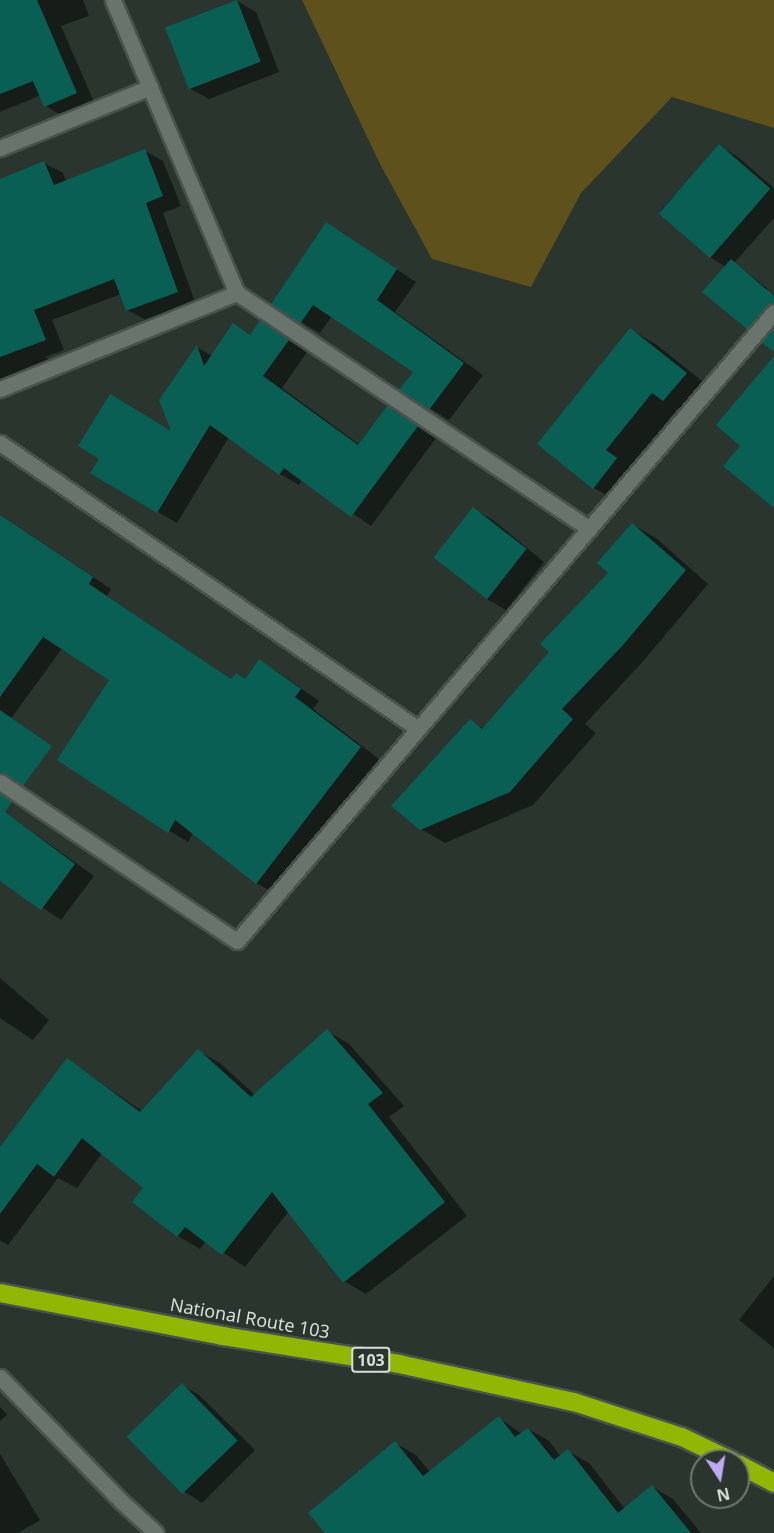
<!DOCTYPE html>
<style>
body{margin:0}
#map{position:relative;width:774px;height:1533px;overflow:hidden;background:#2a352d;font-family:"Noto Sans",sans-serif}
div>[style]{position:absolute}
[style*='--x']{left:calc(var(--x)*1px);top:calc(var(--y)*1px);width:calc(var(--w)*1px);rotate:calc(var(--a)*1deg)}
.green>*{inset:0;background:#5f511b}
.shadow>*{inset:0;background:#0007}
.building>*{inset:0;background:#0a5f54;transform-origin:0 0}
.roads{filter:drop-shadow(2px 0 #49534c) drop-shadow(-2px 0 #49534c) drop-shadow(0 2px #49534c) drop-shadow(0 -2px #49534c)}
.minor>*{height:15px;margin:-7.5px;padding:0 7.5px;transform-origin:7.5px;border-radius:7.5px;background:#69756c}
.highway>*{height:18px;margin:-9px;padding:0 9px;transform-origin:9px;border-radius:9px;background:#91b702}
span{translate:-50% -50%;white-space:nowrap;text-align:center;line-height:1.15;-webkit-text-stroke:6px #2a352d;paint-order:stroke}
.shield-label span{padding:2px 4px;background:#2a352d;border:2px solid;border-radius:4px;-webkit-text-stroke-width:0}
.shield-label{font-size:16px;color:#d8dfda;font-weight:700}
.street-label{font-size:18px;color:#d8dfda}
.north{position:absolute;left:690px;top:1449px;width:60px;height:60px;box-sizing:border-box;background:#2a352d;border:2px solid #707972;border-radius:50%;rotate:168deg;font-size:16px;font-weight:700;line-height:24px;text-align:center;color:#d8dfda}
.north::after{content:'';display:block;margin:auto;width:21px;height:27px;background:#bea9f5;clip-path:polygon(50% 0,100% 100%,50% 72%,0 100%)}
</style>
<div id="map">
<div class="green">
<div style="clip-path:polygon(302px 0,774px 0,774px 128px,672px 97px,581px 193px,531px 287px,432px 259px,380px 164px)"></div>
</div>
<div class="shadow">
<div style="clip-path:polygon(0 0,83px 0,89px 16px,61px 26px,95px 104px,64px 117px,46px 106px,41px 95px,0 112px)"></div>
<div style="clip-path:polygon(237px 1px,256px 12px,279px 72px,209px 99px,189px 88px)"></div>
<div style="clip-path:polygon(719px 146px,738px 157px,774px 188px,774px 218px,734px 263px,767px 288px,740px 319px,726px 267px,710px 257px,659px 212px)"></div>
<div style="clip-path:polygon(145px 151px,163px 161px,181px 206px,163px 213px,195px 302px,146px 320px,127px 310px,121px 294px,52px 320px,64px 350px,45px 357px,54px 362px,0 384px,0 180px,44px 163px,63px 173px,66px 182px)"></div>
<div style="clip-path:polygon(327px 224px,416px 282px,395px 312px,483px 375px,449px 420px,401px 390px,415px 371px,332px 316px,320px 333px,301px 322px)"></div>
<div style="clip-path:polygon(261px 322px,307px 352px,282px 388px,360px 445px,388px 408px,436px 438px,371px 526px,303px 479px,299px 485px,280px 474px,229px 437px,177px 523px,92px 473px,173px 434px,197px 347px,212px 356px,234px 325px,252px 336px)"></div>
<div style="clip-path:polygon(631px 330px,657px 345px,712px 389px,691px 415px,678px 408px,632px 466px,643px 474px,620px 503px,594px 488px)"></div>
<div style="clip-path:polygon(474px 509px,493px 520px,544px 562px,506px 610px,487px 599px)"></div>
<div style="clip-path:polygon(0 515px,111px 589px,107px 596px,232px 680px,246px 680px,259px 661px,278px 672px,319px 701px,313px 709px,379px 759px,276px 894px,256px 883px,193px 833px,188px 842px,169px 831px,111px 680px,63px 647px,5px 727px,0 724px)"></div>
<div style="clip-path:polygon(633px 525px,656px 538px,708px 584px,646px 658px,585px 724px,596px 733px,533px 805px,445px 843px,421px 829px,470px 721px,484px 729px,551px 652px,610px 572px)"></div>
<div style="clip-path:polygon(0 809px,94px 876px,61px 920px,0 879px)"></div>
<div style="clip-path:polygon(0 978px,49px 1020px,33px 1040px,0 1018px)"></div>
<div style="clip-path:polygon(327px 1031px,349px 1044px,404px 1106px,389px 1117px,467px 1216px,366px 1294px,344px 1281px,289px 1211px,245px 1267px,206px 1241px,200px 1249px,178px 1236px,145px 1188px,102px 1153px,77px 1188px,58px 1178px,8px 1245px,0 1240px,0 1150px,67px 1060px,142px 1111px,198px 1051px,220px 1063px,255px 1095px)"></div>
<div style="clip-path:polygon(774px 1276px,774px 1348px,739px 1320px)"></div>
<div style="clip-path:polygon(182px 1385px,199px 1395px,255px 1450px,202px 1503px,185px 1492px)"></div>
<div style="clip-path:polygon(0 1407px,7px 1415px,0 1421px)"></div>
<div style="clip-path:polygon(499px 1418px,522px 1434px,528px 1429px,549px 1441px,561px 1457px,568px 1451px,589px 1463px,625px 1509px,652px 1487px,673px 1499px,701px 1533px,327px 1533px,395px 1443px,416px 1455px,430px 1472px)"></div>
<div style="clip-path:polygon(0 1454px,40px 1520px,18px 1533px,0 1533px)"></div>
</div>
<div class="building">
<div style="clip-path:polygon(0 0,37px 0,77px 93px,44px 107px,33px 81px,0 94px)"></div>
<div style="left:237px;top:0;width:66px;height:77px;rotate:69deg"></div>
<div style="left:719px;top:144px;width:68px;height:92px;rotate:41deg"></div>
<div style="clip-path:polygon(145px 149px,163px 196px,146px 203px,178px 292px,126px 311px,114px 279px,34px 310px,46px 340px,0 357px,0 179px,44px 161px,54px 185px)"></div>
<div style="clip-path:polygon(326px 222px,397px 269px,377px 300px,464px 363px,429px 410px,399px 390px,413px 372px,313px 305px,300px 324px,271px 304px)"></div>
<div style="clip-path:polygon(731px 259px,774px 296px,774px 302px,767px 306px,747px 329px,702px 292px)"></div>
<div style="clip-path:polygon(260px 320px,289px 340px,263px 376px,358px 445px,387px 406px,418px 426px,351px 517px,284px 468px,279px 475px,210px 425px,157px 513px,90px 473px,99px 459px,78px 446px,110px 394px,171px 431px,159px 400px,197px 345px,204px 366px,233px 323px,250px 335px)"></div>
<div style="clip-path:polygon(774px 327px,774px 352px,761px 342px)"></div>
<div style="clip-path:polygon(630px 328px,687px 373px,663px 401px,652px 393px,606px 450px,617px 458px,593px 489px,537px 444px)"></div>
<div style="clip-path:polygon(774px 356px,774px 508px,723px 466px,740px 446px,716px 425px)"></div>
<div style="left:473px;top:507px;width:68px;height:64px;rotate:38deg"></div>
<div style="clip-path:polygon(0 515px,93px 577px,89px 584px,231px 679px,236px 673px,245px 679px,259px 659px,301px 689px,295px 697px,361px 747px,256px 884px,175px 820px,168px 833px,57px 760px,109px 680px,43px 637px,0 697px)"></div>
<div style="clip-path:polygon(632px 523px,686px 570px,623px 645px,562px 709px,573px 719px,510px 792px,420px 830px,391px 806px,470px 719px,482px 729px,549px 652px,540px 644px,608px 573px,597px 563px)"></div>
<div style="clip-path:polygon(0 710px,52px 746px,23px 786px,0 772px)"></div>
<div style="clip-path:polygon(0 794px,12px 802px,5px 812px,75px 864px,41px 910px,0 881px)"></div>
<div style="clip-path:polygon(327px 1029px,383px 1093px,368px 1104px,445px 1202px,343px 1283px,272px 1192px,222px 1255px,185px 1227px,177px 1237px,132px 1202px,143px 1188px,82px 1138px,54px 1177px,37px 1164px,0 1214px,0 1147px,67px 1058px,140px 1112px,198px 1049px,251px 1097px)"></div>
<div style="left:182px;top:1383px;width:80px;height:77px;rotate:46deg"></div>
<div style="clip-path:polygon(499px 1416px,515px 1437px,528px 1428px,554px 1460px,568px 1449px,618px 1513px,652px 1485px,691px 1533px,325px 1533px,308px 1513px,395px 1441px,423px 1476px)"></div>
</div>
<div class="roads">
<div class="minor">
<div style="--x:113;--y:0;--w:318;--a:67.1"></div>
<div style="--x:237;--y:293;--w:424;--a:33.8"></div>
<div style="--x:0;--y:148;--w:162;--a:-22.1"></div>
<div style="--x:0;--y:389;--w:256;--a:-22.1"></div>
<div style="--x:0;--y:443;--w:505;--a:34.35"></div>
<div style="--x:0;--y:782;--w:285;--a:33.9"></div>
<div style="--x:237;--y:941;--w:827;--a:-49.51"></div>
<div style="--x:0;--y:1377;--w:173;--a:45.7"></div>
<div style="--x:121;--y:1501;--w:47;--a:42.4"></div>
</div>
<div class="highway">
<div style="--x:0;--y:1293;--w:227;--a:10.9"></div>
<div style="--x:223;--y:1336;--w:178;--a:9"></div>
<div style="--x:399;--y:1364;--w:179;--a:12.3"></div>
<div style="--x:574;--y:1402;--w:114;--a:18"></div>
<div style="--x:682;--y:1437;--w:55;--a:25.6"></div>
<div style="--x:738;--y:1464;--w:41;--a:27.8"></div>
</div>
</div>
<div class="shield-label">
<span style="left:371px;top:1360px">103</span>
</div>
<div class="street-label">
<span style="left:250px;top:1318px;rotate:10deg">National Route 103</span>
</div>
<div class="north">N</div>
</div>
